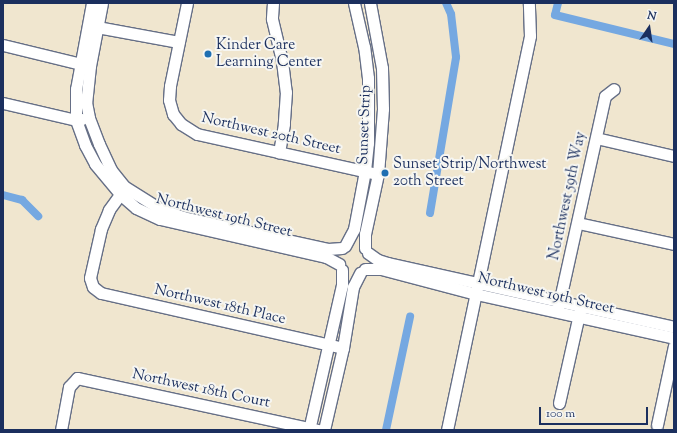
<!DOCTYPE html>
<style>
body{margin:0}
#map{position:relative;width:677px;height:433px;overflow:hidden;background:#f0e6cf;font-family:"Sorts Mill Goudy",serif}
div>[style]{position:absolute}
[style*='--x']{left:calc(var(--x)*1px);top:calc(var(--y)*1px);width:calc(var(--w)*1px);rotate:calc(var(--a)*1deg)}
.canal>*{height:8px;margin:-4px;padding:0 4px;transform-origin:4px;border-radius:4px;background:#75a8e1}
.roads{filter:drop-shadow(1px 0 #666f86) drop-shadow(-1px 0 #666f86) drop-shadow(0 1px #666f86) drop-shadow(0 -1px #666f86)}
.minor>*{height:11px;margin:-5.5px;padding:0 5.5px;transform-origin:5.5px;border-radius:5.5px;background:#fff}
.dots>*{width:11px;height:11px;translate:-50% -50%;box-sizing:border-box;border:2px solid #f6f6f2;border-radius:50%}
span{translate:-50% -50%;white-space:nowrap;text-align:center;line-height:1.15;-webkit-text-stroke:4px #f6f6f2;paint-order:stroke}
.poi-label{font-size:15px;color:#1b2f5e}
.left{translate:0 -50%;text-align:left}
.street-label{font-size:15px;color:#1b2f5e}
.frame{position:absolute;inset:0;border:4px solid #1b2f5e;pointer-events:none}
.north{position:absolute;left:629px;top:8px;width:40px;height:40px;-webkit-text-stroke:3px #f6f6f2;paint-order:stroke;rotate:13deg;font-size:11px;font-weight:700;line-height:16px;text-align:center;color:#1b2f5e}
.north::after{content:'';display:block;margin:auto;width:14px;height:18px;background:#1b2f5e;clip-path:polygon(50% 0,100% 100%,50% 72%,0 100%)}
.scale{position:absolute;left:539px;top:407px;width:109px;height:18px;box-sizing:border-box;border:2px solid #1b2f5e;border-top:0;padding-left:5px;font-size:12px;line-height:14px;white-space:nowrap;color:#1b2f5e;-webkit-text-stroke:3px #f6f6f2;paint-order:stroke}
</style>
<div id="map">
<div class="canal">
<div style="--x:558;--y:3;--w:12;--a:104"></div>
<div style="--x:555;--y:15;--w:122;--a:13.7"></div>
<div style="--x:3;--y:195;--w:20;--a:15"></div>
<div style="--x:22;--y:200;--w:23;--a:45"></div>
<div style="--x:430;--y:213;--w:158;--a:-80.5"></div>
<div style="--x:456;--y:57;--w:43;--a:-96.6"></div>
<div style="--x:451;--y:14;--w:12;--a:-114"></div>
<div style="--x:386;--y:430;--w:116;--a:-78"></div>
</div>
<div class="roads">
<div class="minor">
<div style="--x:92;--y:3;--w:87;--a:100.5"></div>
<div style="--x:76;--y:89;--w:31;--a:90"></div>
<div style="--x:76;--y:120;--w:27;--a:70"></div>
<div style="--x:85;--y:145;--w:21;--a:62"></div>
<div style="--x:95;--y:164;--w:39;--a:50"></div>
<div style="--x:120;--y:194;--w:21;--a:41"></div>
<div style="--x:136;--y:208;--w:26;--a:25"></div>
<div style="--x:160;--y:219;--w:170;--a:12.9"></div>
<div style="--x:326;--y:257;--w:15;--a:28"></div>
<div style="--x:102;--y:3;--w:64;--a:100.8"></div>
<div style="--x:90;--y:66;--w:36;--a:96"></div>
<div style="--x:86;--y:102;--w:16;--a:79"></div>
<div style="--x:89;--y:118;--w:28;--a:69"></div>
<div style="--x:99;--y:144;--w:29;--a:65"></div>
<div style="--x:111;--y:170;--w:22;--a:51"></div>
<div style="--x:125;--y:187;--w:39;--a:32"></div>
<div style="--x:158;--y:208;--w:27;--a:20"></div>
<div style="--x:183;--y:217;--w:148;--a:12.4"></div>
<div style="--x:328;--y:249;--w:14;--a:-4"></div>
<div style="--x:187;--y:3;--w:85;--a:101.6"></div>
<div style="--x:170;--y:86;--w:14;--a:94"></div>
<div style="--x:169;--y:100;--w:15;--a:74"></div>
<div style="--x:173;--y:114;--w:13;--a:51"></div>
<div style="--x:181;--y:124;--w:19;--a:32"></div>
<div style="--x:197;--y:134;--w:185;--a:12.5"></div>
<div style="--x:273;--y:3;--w:16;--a:94"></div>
<div style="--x:272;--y:19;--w:43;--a:76.6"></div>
<div style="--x:282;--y:61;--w:31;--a:83"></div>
<div style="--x:286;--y:92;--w:32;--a:94"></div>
<div style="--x:284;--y:124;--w:29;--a:100"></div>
<div style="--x:97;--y:27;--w:83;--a:10.4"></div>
<div style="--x:3;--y:45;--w:84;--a:13.7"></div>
<div style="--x:3;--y:103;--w:75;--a:13.1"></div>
<div style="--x:76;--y:120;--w:6;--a:-9"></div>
<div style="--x:596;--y:138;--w:80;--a:13"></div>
<div style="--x:124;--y:189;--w:26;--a:126"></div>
<div style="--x:109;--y:210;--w:21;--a:113"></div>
<div style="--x:101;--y:229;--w:50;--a:102.7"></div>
<div style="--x:90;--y:278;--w:9;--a:72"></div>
<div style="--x:93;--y:287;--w:10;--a:37"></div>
<div style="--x:101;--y:293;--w:248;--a:12.8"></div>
<div style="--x:578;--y:223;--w:98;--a:12.3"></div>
<div style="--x:345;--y:246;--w:19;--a:-62"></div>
<div style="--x:354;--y:229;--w:59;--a:-79.3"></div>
<div style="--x:365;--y:171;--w:28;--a:-84"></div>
<div style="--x:368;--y:143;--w:65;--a:-90"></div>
<div style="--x:368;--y:78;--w:31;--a:-97"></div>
<div style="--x:364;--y:47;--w:45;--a:-102.8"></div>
<div style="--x:365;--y:248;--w:14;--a:-90"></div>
<div style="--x:365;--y:234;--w:61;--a:-77.8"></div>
<div style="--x:378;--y:174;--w:65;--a:-85.6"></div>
<div style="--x:383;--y:109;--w:41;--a:-91.4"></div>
<div style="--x:382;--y:68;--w:66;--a:-100.5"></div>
<div style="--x:368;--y:253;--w:12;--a:35"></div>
<div style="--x:378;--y:260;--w:10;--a:17"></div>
<div style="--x:388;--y:263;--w:293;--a:12.6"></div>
<div style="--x:365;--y:269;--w:16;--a:0"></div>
<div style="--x:381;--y:269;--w:98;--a:14.7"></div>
<div style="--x:476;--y:294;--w:203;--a:12.5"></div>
<div style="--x:558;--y:308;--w:217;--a:-77.5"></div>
<div style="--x:605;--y:96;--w:11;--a:-38"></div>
<div style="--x:559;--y:403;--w:95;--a:-77.3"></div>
<div style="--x:657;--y:425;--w:81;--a:-77.9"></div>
<div style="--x:61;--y:430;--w:44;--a:-79.5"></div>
<div style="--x:69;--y:387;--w:12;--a:-48"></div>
<div style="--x:77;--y:378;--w:247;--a:12.2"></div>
<div style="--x:309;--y:430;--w:149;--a:-77.2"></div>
<div style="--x:342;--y:285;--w:15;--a:-90"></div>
<div style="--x:324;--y:430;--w:84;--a:-77"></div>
<div style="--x:343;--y:348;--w:62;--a:-80.7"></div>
<div style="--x:353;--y:287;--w:16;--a:-63"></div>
<div style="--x:447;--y:430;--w:403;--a:-78.1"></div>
<div style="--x:530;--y:36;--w:33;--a:-92"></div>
</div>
</div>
<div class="dots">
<div style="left:208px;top:54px;background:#1f6fb2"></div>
<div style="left:385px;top:173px;background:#1f6fb2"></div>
</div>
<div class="poi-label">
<span class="left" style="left:216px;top:54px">Kinder Care<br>Learning Center</span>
<span class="left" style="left:393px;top:173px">Sunset Strip/Northwest<br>20th Street</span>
</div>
<div class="street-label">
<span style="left:365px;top:125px;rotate:-88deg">Sunset Strip</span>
<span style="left:271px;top:134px;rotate:13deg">Northwest 20th Street</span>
<span style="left:568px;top:196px;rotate:-78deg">Northwest 59th Way</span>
<span style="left:224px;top:216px;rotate:14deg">Northwest 19th Street</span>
<span style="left:546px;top:294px;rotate:13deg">Northwest 19th Street</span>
<span style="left:220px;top:305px;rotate:13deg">Northwest 18th Place</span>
<span style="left:201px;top:389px;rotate:12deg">Northwest 18th Court</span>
</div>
<div class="frame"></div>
<div class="north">N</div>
<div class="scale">100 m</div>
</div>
